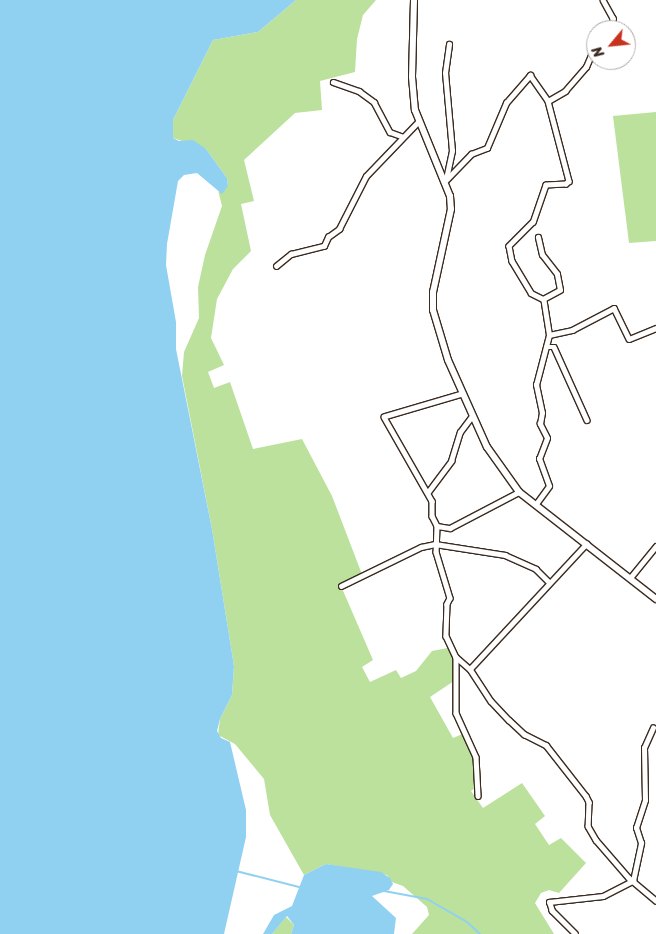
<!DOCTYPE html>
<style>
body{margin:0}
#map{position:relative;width:656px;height:934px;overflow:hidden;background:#fff;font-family:Sriracha,sans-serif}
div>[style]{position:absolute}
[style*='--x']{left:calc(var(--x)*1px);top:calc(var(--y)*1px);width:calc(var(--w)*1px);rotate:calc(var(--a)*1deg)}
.green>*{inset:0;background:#bbe19c}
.water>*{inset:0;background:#90d1f1}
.stream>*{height:2px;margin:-1px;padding:0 1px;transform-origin:1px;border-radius:1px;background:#90d1f1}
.roads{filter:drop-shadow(1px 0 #3b2a1e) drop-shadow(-1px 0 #3b2a1e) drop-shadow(0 1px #3b2a1e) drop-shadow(0 -1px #3b2a1e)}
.minor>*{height:4.5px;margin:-2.25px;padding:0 2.25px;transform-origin:2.25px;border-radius:2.25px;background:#fff}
.secondary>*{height:6px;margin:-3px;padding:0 3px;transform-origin:3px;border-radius:3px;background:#fff}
span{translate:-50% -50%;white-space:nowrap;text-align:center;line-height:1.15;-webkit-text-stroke:4px #fff;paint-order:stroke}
.north{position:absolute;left:586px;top:20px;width:50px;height:50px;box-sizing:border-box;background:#fff;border:1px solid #b1aaa5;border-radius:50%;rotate:242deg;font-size:14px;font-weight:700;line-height:20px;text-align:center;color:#3b2a1e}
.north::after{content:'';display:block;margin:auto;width:18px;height:22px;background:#c8321e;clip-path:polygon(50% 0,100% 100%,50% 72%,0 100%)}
</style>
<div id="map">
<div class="green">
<div style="clip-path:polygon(296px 0,376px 0,363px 15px,357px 39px,355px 72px,320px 81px,322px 110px,295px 113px,244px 160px,254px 201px,241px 204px,251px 251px,233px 269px,217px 299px,211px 338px,224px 365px,208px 372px,214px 388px,230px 382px,253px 449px,302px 439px,332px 496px,363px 577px,341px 586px,373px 660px,362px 667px,370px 682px,396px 670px,401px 678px,416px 671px,432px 651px,453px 647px,454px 681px,430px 697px,453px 738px,465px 733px,476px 757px,478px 786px,471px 791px,483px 808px,522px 783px,545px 816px,535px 824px,549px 845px,561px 838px,586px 863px,559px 893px,549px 890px,541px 893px,535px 903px,554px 934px,412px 934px,429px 915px,427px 907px,403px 886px,392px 882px,387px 875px,326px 864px,304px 875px,270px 815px,264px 779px,235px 744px,218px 735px,220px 719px,232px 695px,234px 666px,212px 529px,182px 376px,184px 352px,199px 318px,198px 287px,205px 255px,222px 206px,218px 190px,219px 192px,228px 186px,227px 178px,206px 149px,173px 138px,173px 120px,213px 40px,258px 32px)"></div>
<div style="clip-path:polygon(656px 112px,656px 241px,629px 243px,613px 116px)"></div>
<div style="clip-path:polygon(286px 917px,294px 925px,291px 934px,272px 934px)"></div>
</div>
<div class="water">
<div style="clip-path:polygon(0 0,296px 0,258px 32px,213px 40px,173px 120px,173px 138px,179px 141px,193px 140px,206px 149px,227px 178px,228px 186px,222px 194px,197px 173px,184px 175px,178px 181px,167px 244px,166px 265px,176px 322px,176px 349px,212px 529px,234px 666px,232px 695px,220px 719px,217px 731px,221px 738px,230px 742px,246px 810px,246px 837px,224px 934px,0 934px)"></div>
<div style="clip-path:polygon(326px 864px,381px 872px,390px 878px,393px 884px,389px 890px,372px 896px,396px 918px,394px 934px,291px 934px,294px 925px,287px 916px,272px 934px,263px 934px,274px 915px,292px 906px,304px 875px)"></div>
</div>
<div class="stream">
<div style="--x:236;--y:871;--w:65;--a:14.3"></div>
<div style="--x:384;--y:891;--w:44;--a:10.5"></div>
<div style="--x:427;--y:899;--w:46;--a:29.9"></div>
<div style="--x:467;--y:922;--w:18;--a:43"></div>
</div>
<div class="roads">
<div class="minor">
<div style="--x:603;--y:0;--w:21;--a:61"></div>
<div style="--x:613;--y:18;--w:12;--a:90"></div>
<div style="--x:333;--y:82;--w:28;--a:19"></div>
<div style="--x:359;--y:91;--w:19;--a:36"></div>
<div style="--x:374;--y:102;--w:34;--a:62"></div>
<div style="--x:390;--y:132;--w:12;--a:20"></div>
<div style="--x:548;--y:101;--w:20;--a:-30"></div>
<div style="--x:565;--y:91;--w:32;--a:-49"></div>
<div style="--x:586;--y:67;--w:25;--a:-67"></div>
<div style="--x:446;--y:179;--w:29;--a:-78"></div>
<div style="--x:452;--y:151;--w:78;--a:-95.1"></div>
<div style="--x:445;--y:73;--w:29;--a:-82"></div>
<div style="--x:446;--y:180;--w:36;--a:-46"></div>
<div style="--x:471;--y:154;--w:17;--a:-21"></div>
<div style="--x:487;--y:148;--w:49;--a:-67.1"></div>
<div style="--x:506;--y:103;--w:37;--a:-49"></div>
<div style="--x:530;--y:75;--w:32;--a:55"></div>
<div style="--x:548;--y:101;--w:83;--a:75.3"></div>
<div style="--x:569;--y:181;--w:4;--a:135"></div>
<div style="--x:566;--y:184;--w:20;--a:177"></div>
<div style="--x:546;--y:185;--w:39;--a:109"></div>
<div style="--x:533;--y:222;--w:34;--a:135"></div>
<div style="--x:509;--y:246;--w:15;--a:79"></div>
<div style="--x:512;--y:261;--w:37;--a:59"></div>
<div style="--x:531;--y:293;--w:13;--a:27"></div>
<div style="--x:276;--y:266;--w:19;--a:-39"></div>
<div style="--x:291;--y:254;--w:34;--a:-14"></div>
<div style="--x:324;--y:246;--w:10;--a:-66"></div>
<div style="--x:328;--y:237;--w:14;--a:-36"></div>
<div style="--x:339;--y:229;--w:59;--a:-63"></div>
<div style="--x:366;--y:176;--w:75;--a:-46.1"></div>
<div style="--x:549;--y:335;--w:24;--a:-12"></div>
<div style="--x:572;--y:330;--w:47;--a:-27.6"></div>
<div style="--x:614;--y:308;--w:34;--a:64"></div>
<div style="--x:629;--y:339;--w:29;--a:-22"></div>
<div style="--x:546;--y:347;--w:8;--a:0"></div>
<div style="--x:554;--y:347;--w:80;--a:65.7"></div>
<div style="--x:462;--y:394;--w:81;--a:163.6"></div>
<div style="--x:384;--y:417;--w:97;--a:60.3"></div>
<div style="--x:432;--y:501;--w:15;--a:90"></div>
<div style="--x:432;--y:516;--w:11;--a:63"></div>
<div style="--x:437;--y:526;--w:26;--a:92"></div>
<div style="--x:436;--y:552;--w:48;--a:73.1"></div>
<div style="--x:450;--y:598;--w:7;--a:117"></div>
<div style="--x:447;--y:604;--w:32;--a:92"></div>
<div style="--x:446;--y:636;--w:23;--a:65"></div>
<div style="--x:456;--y:657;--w:56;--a:90"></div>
<div style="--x:456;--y:713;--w:48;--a:65.6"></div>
<div style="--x:476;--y:757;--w:39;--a:87"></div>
<div style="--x:428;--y:492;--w:39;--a:-53"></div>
<div style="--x:451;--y:461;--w:30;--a:-73"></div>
<div style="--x:460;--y:432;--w:20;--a:-53"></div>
<div style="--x:536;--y:504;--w:22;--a:-54"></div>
<div style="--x:549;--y:486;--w:29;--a:-110"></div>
<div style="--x:539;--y:459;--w:22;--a:-69"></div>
<div style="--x:547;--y:438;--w:16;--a:-117"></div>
<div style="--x:540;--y:424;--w:11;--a:-80"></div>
<div style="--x:542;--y:413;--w:29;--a:-102"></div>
<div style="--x:536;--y:385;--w:52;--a:-75.4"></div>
<div style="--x:549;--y:335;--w:36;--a:-99"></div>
<div style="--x:543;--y:299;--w:19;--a:-28"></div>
<div style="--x:560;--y:290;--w:16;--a:-101"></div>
<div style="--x:557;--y:274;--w:24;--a:-128"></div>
<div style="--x:542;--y:255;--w:18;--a:-103"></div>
<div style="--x:437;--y:526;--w:13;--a:9"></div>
<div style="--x:450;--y:528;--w:78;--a:-27.6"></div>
<div style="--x:630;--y:578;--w:41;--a:-50.9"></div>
<div style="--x:341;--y:586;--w:89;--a:-26"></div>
<div style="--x:421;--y:547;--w:14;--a:-12"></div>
<div style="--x:435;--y:544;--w:71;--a:8.9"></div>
<div style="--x:505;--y:555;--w:34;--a:24"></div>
<div style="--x:536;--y:569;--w:18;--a:45"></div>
<div style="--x:456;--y:657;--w:18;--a:41"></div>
<div style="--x:470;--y:669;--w:38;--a:57"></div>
<div style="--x:491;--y:701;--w:26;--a:47"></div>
<div style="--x:509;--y:720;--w:21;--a:43"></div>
<div style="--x:524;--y:734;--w:25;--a:27"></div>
<div style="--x:546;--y:745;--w:65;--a:51.9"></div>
<div style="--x:586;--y:796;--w:7;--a:63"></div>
<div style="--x:589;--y:802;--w:24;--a:92"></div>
<div style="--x:588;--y:826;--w:16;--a:60"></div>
<div style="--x:596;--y:840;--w:50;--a:49"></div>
<div style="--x:629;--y:878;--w:35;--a:40"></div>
<div style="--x:470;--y:669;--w:171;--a:-47.1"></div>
<div style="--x:575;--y:934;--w:33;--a:-135"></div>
<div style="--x:552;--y:911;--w:9;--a:-108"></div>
<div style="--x:549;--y:902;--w:54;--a:-6.3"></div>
<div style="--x:603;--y:896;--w:34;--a:-27"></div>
<div style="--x:633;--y:881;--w:39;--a:-78"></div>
<div style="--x:641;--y:843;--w:16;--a:-108"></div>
<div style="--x:636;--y:828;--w:29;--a:-72"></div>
<div style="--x:645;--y:800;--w:52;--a:-91.1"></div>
<div style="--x:644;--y:748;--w:22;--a:-66"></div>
</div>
<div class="secondary">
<div style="--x:414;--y:0;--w:77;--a:91.5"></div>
<div style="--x:412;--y:77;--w:33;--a:85"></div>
<div style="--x:415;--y:110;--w:93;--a:67.9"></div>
<div style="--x:450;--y:196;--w:13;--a:86"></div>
<div style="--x:451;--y:209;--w:85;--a:102.2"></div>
<div style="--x:433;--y:292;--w:18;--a:90"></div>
<div style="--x:433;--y:310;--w:52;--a:73.3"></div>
<div style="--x:448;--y:360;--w:95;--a:65.9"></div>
<div style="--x:487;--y:447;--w:55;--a:54.6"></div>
<div style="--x:519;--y:492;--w:174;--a:38"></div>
</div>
</div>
<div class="north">N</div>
</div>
